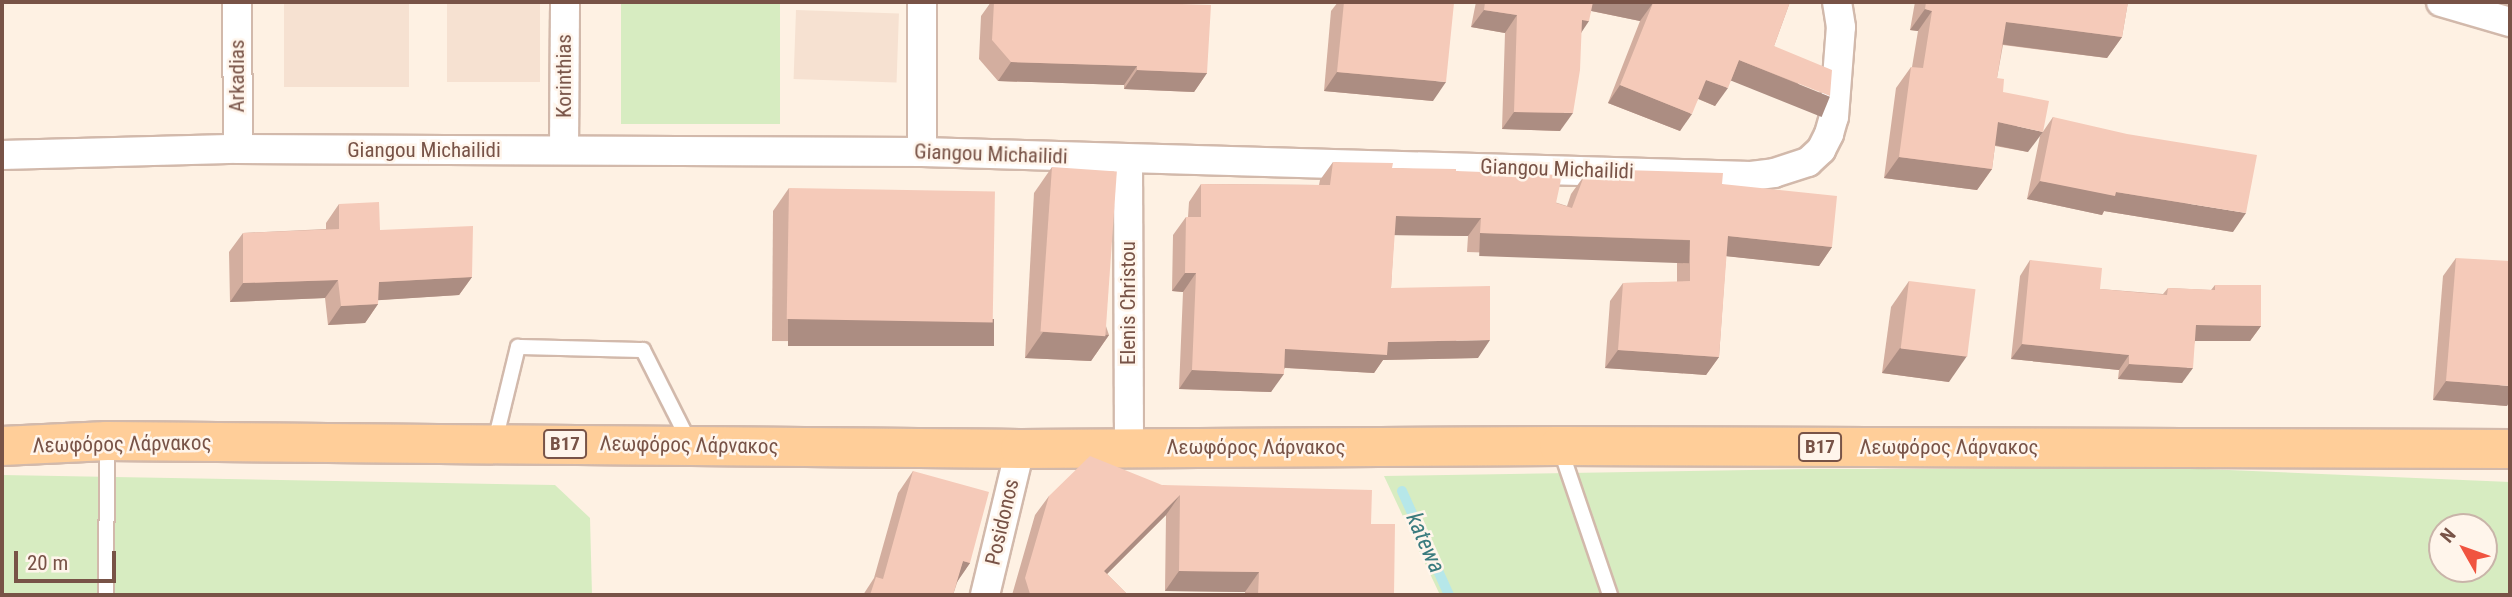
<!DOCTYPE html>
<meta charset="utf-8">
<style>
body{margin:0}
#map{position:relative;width:2512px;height:597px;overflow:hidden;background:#fef1e3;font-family:"Roboto Condensed",sans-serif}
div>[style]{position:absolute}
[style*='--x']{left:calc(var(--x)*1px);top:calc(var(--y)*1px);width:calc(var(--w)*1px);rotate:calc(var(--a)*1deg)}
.residential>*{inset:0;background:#f6e1d1;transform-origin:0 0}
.green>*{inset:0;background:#d7ecc1;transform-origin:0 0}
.stream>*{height:10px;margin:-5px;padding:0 5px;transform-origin:5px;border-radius:5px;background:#b6e7e9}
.roads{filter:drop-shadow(2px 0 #d2b9ab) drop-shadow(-2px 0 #d2b9ab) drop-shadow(0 2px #d2b9ab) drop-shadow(0 -2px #d2b9ab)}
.service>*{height:14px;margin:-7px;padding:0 7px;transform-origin:7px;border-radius:7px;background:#fff}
.minor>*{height:28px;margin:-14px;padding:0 14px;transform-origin:14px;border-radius:14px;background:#fff}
.primary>*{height:38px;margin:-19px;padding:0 19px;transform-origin:19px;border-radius:19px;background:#ffce99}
.wall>*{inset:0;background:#d3ae9f}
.shaded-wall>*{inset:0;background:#ac8d82;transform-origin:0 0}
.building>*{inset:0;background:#f5cab9;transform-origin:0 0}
span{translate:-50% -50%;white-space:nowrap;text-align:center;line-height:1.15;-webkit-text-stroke:5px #fff5eb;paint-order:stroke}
.shield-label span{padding:2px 5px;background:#fff5eb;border:2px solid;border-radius:5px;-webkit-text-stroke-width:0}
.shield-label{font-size:19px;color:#785347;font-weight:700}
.street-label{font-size:21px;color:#785347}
.water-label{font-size:23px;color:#3a7b7e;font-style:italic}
.frame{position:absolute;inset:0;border:4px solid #785347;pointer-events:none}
.north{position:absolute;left:2428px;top:513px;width:70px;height:70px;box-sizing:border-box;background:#fff5eb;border:2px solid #c9b4a9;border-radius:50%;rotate:310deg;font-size:19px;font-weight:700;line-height:28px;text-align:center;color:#785347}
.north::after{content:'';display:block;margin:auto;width:24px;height:32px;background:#f05440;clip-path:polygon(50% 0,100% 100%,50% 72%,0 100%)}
.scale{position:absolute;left:14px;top:551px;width:102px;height:32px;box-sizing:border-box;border:4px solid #785347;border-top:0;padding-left:9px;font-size:21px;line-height:24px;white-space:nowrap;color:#785347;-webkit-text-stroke:5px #fff5eb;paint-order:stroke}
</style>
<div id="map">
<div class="residential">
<div style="left:284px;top:2px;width:125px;height:85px"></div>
<div style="left:447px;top:2px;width:93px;height:80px"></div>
<div style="left:796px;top:10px;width:103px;height:69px;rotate:2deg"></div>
</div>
<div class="green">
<div style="left:621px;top:2px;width:159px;height:122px"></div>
<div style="clip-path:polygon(evenodd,1809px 469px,2205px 469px,2510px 482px,2510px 595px,1440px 595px,1384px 476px,1809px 469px,2442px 527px,2484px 527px,2484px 569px,2442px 569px,2442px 527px)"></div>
<div style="clip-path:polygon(2px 475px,555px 485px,590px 518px,592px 595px,2px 595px)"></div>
</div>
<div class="stream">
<div style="--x:1402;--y:491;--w:114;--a:65.7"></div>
</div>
<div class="roads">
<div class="service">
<div style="--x:495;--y:441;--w:97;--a:-76.3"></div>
<div style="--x:518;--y:347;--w:125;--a:1.4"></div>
<div style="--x:643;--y:350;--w:104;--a:63.2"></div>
<div style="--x:1560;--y:448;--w:155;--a:71.2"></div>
<div style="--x:106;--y:595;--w:152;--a:-89.6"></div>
</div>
<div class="minor">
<div style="--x:237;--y:2;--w:147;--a:89.6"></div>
<div style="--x:922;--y:2;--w:150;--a:90"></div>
<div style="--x:2441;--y:2;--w:72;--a:16.2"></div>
<div style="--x:564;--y:150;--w:148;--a:-89.6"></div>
<div style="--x:2;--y:155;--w:236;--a:-1.5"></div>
<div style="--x:238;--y:149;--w:684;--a:0.25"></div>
<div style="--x:922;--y:152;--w:829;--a:1.66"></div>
<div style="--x:1751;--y:176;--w:23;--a:-7"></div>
<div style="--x:1774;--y:173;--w:36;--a:-18"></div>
<div style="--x:1808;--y:162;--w:18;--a:-43"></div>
<div style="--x:1821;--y:150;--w:18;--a:-63"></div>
<div style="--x:1829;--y:134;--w:18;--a:-74"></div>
<div style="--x:1834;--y:117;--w:90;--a:-85.6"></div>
<div style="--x:1841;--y:27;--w:25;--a:-99"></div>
<div style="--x:1128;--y:159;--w:289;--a:89.8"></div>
<div style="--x:985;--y:595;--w:150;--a:-76.5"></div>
</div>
<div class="primary">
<div style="--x:2;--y:446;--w:105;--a:-2.7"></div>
<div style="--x:107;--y:441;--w:913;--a:0.5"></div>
<div style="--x:1020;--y:449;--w:539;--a:-0.32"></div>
<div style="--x:1559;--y:446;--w:951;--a:0.18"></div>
</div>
</div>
<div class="wall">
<div style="clip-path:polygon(991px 2px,1123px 2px,1207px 73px,1194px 92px,1124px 89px,1124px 85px,998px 81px,979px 59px,981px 16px)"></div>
<div style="clip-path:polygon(1338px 2px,1439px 2px,1433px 101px,1324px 91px,1331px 11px)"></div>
<div style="clip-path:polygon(1476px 2px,1790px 2px,1774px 46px,1818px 114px,1731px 80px,1715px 106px,1698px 99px,1680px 131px,1608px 103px,1640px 21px,1591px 11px,1581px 33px,1560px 131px,1502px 129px,1505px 33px,1471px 27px)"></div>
<div style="clip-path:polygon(1915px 2px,2128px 2px,2122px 37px,2107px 58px,2003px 45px,1997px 78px,2028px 152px,1995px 146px,1992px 169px,1977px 190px,1884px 178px,1896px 88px,1911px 67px,1912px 67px,1918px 31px,1910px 30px)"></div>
<div style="clip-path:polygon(2053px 117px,2233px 232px,2104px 211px,2102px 215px,2027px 199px,2040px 136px)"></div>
<div style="clip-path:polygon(1333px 162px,1392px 168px,1456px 171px,1567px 206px,1571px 194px,1584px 176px,1618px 177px,1623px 170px,1722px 184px,1832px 247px,1819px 266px,1726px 256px,1719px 357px,1706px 375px,1605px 368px,1610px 301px,1623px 283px,1677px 282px,1677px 259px,1467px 252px,1468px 236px,1394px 235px,1391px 288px,1478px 358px,1383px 360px,1374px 373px,1285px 368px,1271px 392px,1179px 389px,1183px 292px,1172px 291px,1173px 235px,1186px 217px,1188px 217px,1189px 202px,1201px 184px,1319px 185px,1320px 180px)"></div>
<div style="clip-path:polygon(1052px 167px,1109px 335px,1091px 361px,1025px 358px,1034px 193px)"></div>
<div style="clip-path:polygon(789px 188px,979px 342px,772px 341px,773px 211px)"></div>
<div style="clip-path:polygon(339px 204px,380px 230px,472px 277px,459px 295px,378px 300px,378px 304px,365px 323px,328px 325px,325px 298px,230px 302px,229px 252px,243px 233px,326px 229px,326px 223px)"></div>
<div style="clip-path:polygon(2456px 258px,2507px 406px,2433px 400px,2443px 276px)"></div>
<div style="clip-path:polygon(2030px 260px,2100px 289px,2163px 294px,2168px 288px,2211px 290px,2215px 285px,2261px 326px,2250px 341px,2195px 341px,2182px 383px,2118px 379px,2119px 370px,2011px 359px,2020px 276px)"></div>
<div style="clip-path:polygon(1909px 281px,1949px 382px,1882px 373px,1891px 307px)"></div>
<div style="clip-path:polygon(913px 471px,970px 563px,958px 580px,953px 595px,863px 595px,874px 578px,898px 493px)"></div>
<div style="clip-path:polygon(1162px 485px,1371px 524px,1394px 595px,1245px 595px,1245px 592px,1165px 591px,1166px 515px,1107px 574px,1128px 595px,1012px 595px,1035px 515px,1049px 496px)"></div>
</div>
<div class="shaded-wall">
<div style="clip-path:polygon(1587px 2px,1646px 2px,1653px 3px,1640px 21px,1582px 9px)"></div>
<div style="clip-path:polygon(1925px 9px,1932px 11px,1918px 31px,1910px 30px)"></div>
<div style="clip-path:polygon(1484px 10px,1517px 15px,1505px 33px,1471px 27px)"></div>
<div style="clip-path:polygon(1582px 20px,1589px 21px,1577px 39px)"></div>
<div style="clip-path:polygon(2006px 22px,2122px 37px,2107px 58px,1992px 43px)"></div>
<div style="left:1739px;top:60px;width:98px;height:22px;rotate:22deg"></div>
<div style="clip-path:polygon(1011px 62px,1137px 66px,1124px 85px,998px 81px)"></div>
<div style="clip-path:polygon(1137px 70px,1207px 73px,1194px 92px,1124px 89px)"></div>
<div style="clip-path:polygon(1337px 72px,1446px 82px,1433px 101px,1324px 91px)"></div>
<div style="clip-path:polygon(1706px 80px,1728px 88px,1715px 106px,1694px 97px)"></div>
<div style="clip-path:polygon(1620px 85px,1692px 114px,1680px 131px,1608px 103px)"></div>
<div style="clip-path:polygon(1514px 112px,1573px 113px,1560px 131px,1502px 129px)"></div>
<div style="clip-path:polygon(1998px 122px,2043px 132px,2028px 152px,1984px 143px)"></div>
<div style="clip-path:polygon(1899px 157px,1992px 169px,1977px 190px,1884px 178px)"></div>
<div style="clip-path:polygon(2040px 181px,2116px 192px,2246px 213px,2233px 232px,2104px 211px,2102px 215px,2027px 199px)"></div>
<div style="clip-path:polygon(1396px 216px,1481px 218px,1468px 236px,1383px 235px)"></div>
<div style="left:1480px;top:233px;width:210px;height:23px;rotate:2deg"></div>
<div style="clip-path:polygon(1728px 236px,1832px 247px,1819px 266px,1715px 255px)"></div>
<div style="clip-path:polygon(1185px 273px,1196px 273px,1183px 292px,1172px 291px)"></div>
<div style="clip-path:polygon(472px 277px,459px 295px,366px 301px,379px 282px)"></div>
<div style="clip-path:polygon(338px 280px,325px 298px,230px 302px,243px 283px)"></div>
<div style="clip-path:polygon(378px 304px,365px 323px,328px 325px,341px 306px)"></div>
<div style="left:788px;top:319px;width:206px;height:27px"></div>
<div style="clip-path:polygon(2196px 325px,2261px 326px,2250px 341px,2186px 341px)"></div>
<div style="clip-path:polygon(1043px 332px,1109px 335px,1091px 361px,1025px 358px)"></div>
<div style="clip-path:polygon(1490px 340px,1478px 358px,1383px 360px,1374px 373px,1272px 367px,1285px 349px,1388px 342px)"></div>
<div style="clip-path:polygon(2022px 344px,2129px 355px,2119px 370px,2011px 359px)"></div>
<div style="clip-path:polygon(1900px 348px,1967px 356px,1949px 382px,1882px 373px)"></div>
<div style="clip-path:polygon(1618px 350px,1719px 357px,1706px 375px,1605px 368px)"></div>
<div style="clip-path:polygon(2129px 364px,2193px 368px,2182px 383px,2118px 379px)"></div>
<div style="clip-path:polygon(1192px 370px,1284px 374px,1271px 392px,1179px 389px)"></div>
<div style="clip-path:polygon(2446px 381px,2510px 386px,2510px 401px,2507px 406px,2433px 400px)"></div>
<div style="clip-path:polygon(1180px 495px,1166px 515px,1090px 591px,1104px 571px)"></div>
<div style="clip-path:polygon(963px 561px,970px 563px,955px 585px)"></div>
<div style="clip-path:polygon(1179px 571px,1259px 572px,1245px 592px,1165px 591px)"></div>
</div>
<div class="building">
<div style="clip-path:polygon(994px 2px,1123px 2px,1211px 5px,1207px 73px,1137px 70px,1137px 66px,1011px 62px,992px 40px)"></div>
<div style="clip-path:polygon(1344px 2px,1439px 2px,1454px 3px,1446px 82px,1337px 72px)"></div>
<div style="clip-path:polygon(1485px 2px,1593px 2px,1589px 21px,1582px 20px,1580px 70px,1573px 113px,1514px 112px,1517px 15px,1484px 10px)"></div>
<div style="clip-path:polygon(1646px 2px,1790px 2px,1774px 46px,1832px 70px,1830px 96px,1739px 60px,1728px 88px,1706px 80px,1692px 114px,1620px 85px,1653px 3px)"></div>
<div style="clip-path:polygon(1926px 2px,2128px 2px,2122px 37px,2006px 22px,1997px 78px,2004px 79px,2003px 92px,2049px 101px,2043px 132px,1998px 122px,1992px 169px,1899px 157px,1911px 67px,1923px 68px,1932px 11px,1925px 9px)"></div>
<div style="clip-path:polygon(2053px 117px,2127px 134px,2257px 155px,2246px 213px,2116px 192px,2115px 196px,2040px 181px)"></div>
<div style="clip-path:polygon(1333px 162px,1393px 163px,1392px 168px,1456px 169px,1456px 171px,1562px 175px,1556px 203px,1572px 208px,1584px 176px,1622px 177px,1623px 170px,1723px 173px,1722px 184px,1837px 196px,1832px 247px,1728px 236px,1719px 357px,1618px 350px,1623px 283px,1690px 281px,1690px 240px,1480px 233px,1481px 218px,1396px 216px,1391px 288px,1490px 286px,1490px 340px,1388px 342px,1387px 355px,1285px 349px,1284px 374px,1192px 370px,1196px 273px,1185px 273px,1186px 217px,1201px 217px,1201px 184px,1330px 185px)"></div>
<div style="left:1052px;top:167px;width:65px;height:165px;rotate:4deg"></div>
<div style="left:789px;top:188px;width:206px;height:131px;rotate:1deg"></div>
<div style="clip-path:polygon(379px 202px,380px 230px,473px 226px,472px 277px,379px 282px,378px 304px,341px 306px,338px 280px,243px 283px,243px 233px,339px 229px,339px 204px)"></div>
<div style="clip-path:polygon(2456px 258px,2510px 261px,2510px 386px,2446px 381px)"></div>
<div style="clip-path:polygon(2030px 260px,2102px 268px,2100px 289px,2167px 295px,2168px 288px,2215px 290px,2215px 285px,2261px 285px,2261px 326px,2196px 325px,2193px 368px,2129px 364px,2129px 355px,2022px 344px)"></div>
<div style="left:1909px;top:281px;width:67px;height:68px;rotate:7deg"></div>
<div style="clip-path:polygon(1090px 456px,1162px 485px,1372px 490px,1371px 524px,1395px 524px,1394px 595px,1258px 595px,1259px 572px,1179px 571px,1180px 495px,1104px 571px,1128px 595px,1034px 595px,1030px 594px,1025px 578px,1049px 496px)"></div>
<div style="clip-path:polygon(913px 471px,989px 492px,970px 563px,963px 561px,953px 595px,870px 595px,876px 577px,883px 579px)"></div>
</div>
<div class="shield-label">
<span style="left:565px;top:444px">B17</span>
<span style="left:1820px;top:447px">B17</span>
</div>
<div class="street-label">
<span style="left:237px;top:76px;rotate:-90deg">Arkadias</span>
<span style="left:564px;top:76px;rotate:-90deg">Korinthias</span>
<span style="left:424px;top:150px">Giangou Michailidi</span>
<span style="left:991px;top:154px;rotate:2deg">Giangou Michailidi</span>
<span style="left:1557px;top:169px;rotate:2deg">Giangou Michailidi</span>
<span style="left:1128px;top:303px;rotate:-90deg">Elenis Christou</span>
<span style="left:122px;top:444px;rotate:-1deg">Λεωφόρος Λάρνακος</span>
<span style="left:689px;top:445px;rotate:1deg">Λεωφόρος Λάρνακος</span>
<span style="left:1256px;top:447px">Λεωφόρος Λάρνακος</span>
<span style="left:1949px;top:447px">Λεωφόρος Λάρνακος</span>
<span style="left:1002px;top:522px;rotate:-77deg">Posidonos</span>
</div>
<div class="water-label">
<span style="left:1425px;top:543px;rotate:66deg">katewa</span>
</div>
<div class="frame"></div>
<div class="north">N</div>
<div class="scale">20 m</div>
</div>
